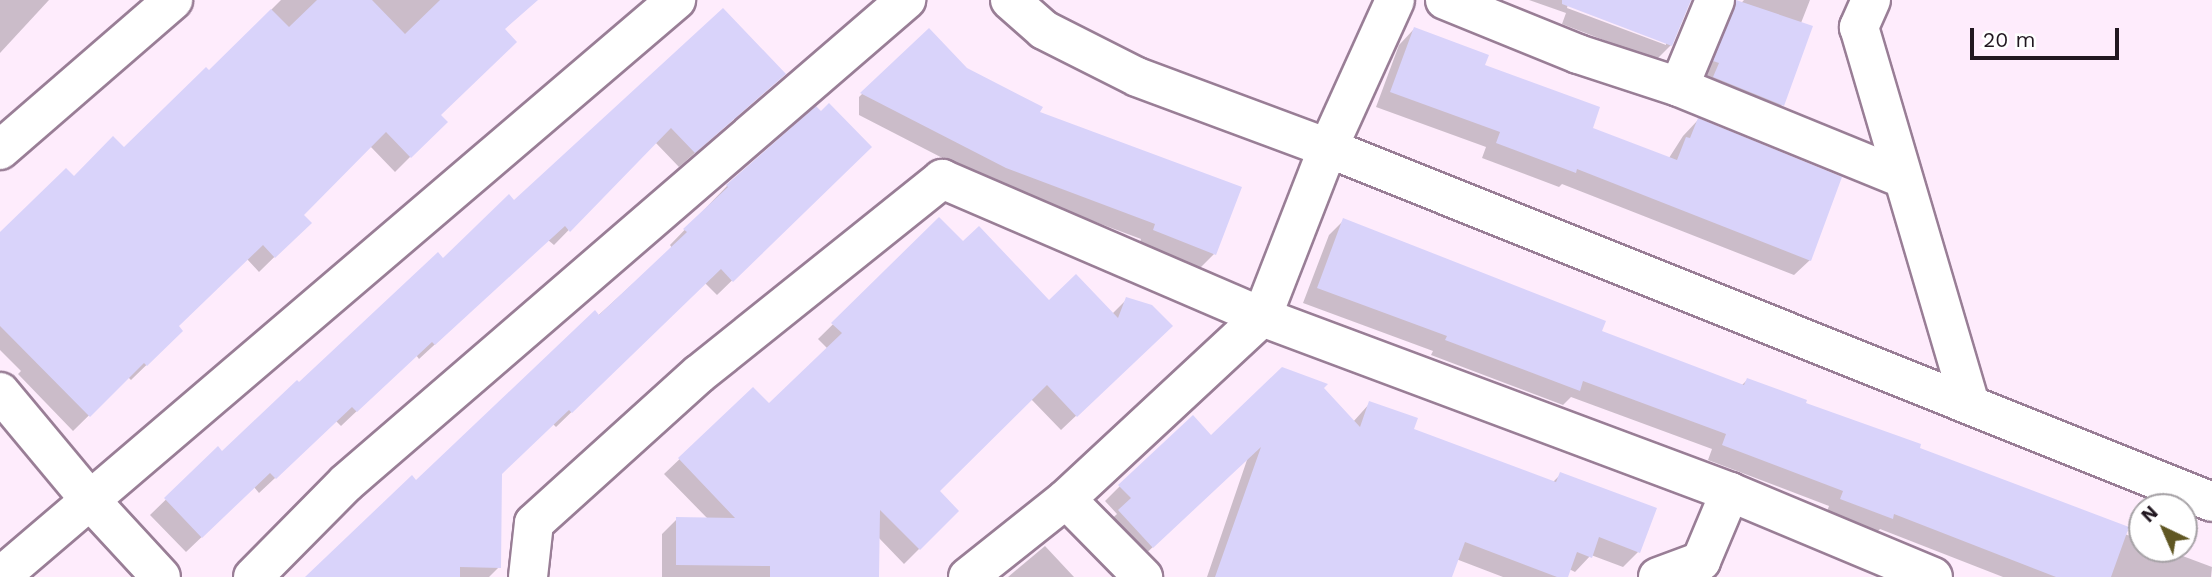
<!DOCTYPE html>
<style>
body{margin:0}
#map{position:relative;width:2212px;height:577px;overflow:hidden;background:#feecfc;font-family:"Work Sans",sans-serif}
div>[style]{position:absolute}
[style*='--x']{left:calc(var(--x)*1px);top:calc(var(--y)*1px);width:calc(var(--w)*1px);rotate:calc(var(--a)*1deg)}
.shadow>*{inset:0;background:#0003}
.building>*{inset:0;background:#d9d3fa}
.roads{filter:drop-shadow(2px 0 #997e96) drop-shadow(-2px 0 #997e96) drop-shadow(0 2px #997e96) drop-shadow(0 -2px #997e96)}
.minor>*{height:38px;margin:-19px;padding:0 19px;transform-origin:19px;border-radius:19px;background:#fff}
span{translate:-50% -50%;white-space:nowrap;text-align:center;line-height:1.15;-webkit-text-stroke:7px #fff;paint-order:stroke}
.north{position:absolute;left:2128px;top:493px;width:70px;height:70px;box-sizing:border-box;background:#fff;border:2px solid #a6a2a6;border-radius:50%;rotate:316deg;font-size:19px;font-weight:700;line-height:28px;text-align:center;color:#211720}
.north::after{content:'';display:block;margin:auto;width:24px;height:32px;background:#605723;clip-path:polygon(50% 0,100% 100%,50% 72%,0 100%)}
.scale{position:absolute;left:1970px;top:28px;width:149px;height:32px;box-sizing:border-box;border:4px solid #211720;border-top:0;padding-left:9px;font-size:21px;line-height:24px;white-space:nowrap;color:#211720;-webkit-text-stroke:5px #fff;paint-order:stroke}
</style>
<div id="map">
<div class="shadow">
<div style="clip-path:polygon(0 0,49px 0,0 53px)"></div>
<div style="clip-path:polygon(281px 0,537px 0,503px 30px,439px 115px,445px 122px,395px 172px,370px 146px,301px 215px,309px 223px,259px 272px,247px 259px,176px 327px,166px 346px,131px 380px,128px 377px,73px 431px,18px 374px,21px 371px,0 350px,0 233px,74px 178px,124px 149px,209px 72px)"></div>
<div style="clip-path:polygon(evenodd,1529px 0,1683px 0,1671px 45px,1656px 60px,1562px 24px,1566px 13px,1529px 0,1568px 4px,1666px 41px,1666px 45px,1567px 8px,1568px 4px)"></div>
<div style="clip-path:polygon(1744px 0,1810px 0,1801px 23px,1782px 105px,1767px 120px,1700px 76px,1728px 18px)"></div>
<div style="clip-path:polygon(1414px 29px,1590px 129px,1669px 158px,1683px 136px,1698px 120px,1810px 260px,1794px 275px,1562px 184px,1559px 187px,1482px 158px,1486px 147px,1376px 107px,1399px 45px)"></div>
<div style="clip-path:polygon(966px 69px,1038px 113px,1214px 254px,1199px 269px,1139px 245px,1141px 239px,991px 183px,859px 115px,859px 97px,874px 82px)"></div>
<div style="clip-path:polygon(784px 74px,679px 167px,655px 142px,554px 245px,548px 240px,419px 359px,416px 355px,341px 426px,336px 421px,259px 493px,254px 487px,186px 552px,150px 515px,218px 449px,222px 453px,514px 202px)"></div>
<div style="clip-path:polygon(816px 109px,870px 147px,717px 295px,705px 283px,556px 427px,552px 423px,500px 474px,499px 567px,489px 577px,325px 577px,416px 482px,672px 248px,670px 245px,727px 186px)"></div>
<div style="clip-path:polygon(939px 220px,963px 244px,1049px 302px,1112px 314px,1127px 299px,1155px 341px,1061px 430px,1031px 399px,937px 491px,957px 511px,904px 564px,878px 537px,877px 577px,662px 577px,662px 534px,677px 519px,708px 519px,664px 474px,753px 389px,769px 406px,828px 349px,818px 339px)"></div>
<div style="clip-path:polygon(1344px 220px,1600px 332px,1741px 386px,1747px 380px,2142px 541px,2142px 549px,2164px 549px,2212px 567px,2211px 577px,2003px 577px,1880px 529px,1876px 533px,1826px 514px,1829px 506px,1708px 460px,1712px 449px,1571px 397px,1563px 405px,1431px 355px,1433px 351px,1303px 303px,1329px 235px)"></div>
<div style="clip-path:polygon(1321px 388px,1353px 422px,1370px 403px,1411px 430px,1552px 483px,1561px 474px,1638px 552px,1623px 567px,1591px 555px,1575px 572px,1569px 569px,1566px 577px,1503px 577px,1456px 559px,1450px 577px,1207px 577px,1248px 457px,1137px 562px,1104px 526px,1117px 514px,1105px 501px,1120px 486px,1211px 437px)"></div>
<div style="clip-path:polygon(1045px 546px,1074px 577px,1008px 577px)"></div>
</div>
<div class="building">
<div style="clip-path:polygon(317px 0,372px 0,405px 34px,440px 0,538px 0,505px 29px,517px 42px,441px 115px,448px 122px,411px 158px,386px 132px,304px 215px,312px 223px,275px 258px,263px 245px,179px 326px,183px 331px,147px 366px,144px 363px,90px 417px,0 326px,0 232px,66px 168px,74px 176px,113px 136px,124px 147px,206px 67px,209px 70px,271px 9px,289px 27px)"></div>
<div style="clip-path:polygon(1562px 0,1691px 0,1672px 46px,1562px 4px)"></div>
<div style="clip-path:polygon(1736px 0,1813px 26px,1784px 106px,1713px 77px,1719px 63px,1713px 61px)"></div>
<div style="clip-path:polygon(723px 8px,786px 74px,695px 153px,671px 128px,570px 232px,565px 226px,435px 345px,432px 342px,357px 412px,352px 407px,276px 479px,270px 473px,202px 538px,164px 498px,218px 446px,222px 451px,297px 380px,299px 382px,438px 252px,443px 258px,509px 194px,514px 200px)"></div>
<div style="clip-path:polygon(1414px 27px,1489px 55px,1485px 65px,1600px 107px,1593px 128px,1677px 160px,1686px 137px,1690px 138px,1698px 118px,1842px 177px,1811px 261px,1577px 169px,1576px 173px,1496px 143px,1500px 132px,1390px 92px)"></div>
<div style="clip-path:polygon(929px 28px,967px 68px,1043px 107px,1040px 112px,1242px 187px,1216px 255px,1153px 230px,1155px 224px,1006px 168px,860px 93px)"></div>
<div style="clip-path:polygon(829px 103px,872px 147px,733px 282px,721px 269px,572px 413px,569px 410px,502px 474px,501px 568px,460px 567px,460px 577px,305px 577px,412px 475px,416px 480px,595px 310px,599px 315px,687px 232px,683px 229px,728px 187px,726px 185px,816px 106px,821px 111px)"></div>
<div style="clip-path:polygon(939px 217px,963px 241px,979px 226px,1049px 300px,1076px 274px,1118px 318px,1126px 297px,1152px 305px,1173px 326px,1077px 417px,1047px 385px,940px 491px,959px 511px,920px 550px,880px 510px,879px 577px,770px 577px,770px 566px,676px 565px,676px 517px,735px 518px,678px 458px,753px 387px,769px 403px,842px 333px,831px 323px)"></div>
<div style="clip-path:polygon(1343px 218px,1606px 321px,1602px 331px,1744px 385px,1747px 378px,1807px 400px,1806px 403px,1921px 444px,1920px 448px,2129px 527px,2111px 577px,2056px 577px,1894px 514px,1893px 519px,1840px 499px,1843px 491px,1722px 445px,1726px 434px,1583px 381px,1580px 391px,1445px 340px,1447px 336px,1317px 288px)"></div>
<div style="clip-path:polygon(1282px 367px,1328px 384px,1324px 388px,1360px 427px,1369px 401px,1418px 418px,1414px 429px,1556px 482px,1560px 472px,1657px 508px,1640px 553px,1599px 537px,1592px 558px,1577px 552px,1568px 577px,1557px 577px,1465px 542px,1452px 577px,1215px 577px,1261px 447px,1153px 548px,1118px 510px,1131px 498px,1118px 485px,1193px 415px,1211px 435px)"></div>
</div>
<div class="roads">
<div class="minor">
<div style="--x:1010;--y:0;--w:45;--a:41.4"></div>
<div style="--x:1044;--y:30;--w:104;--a:26.8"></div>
<div style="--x:1137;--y:77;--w:204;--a:20.4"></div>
<div style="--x:1328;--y:148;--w:952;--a:21.82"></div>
<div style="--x:1445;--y:0;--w:144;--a:22.1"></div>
<div style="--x:1578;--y:54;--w:106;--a:18.1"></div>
<div style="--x:1679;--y:87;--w:94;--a:-67.5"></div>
<div style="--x:1871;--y:0;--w:30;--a:114"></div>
<div style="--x:1859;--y:27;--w:393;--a:73.6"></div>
<div style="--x:1679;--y:87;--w:241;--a:22.2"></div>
<div style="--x:0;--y:150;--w:229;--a:-40.9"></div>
<div style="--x:0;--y:392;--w:139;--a:50.2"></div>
<div style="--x:89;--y:499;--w:106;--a:47.3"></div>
<div style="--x:1066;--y:499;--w:110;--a:45.4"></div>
<div style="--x:0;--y:577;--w:889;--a:-40.48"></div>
<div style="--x:253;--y:577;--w:132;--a:-45.3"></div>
<div style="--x:346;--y:483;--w:740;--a:-40.78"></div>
<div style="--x:528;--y:577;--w:54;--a:-83.7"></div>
<div style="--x:534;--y:523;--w:222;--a:-42.1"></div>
<div style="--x:699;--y:374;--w:312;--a:-38.7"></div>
<div style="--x:942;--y:179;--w:348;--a:23.3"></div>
<div style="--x:1262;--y:317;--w:500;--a:20.5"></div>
<div style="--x:1730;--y:492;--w:220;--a:22.7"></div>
<div style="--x:968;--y:577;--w:125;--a:-38.5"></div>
<div style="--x:1066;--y:499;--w:267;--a:-42.9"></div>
<div style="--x:1262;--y:317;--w:181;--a:-68.7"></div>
<div style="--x:1328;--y:148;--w:162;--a:-65.6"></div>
<div style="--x:1658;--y:577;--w:46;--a:-20.4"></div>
<div style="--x:1701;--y:561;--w:75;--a:-67.2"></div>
</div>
</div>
<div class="north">N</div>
<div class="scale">20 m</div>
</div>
